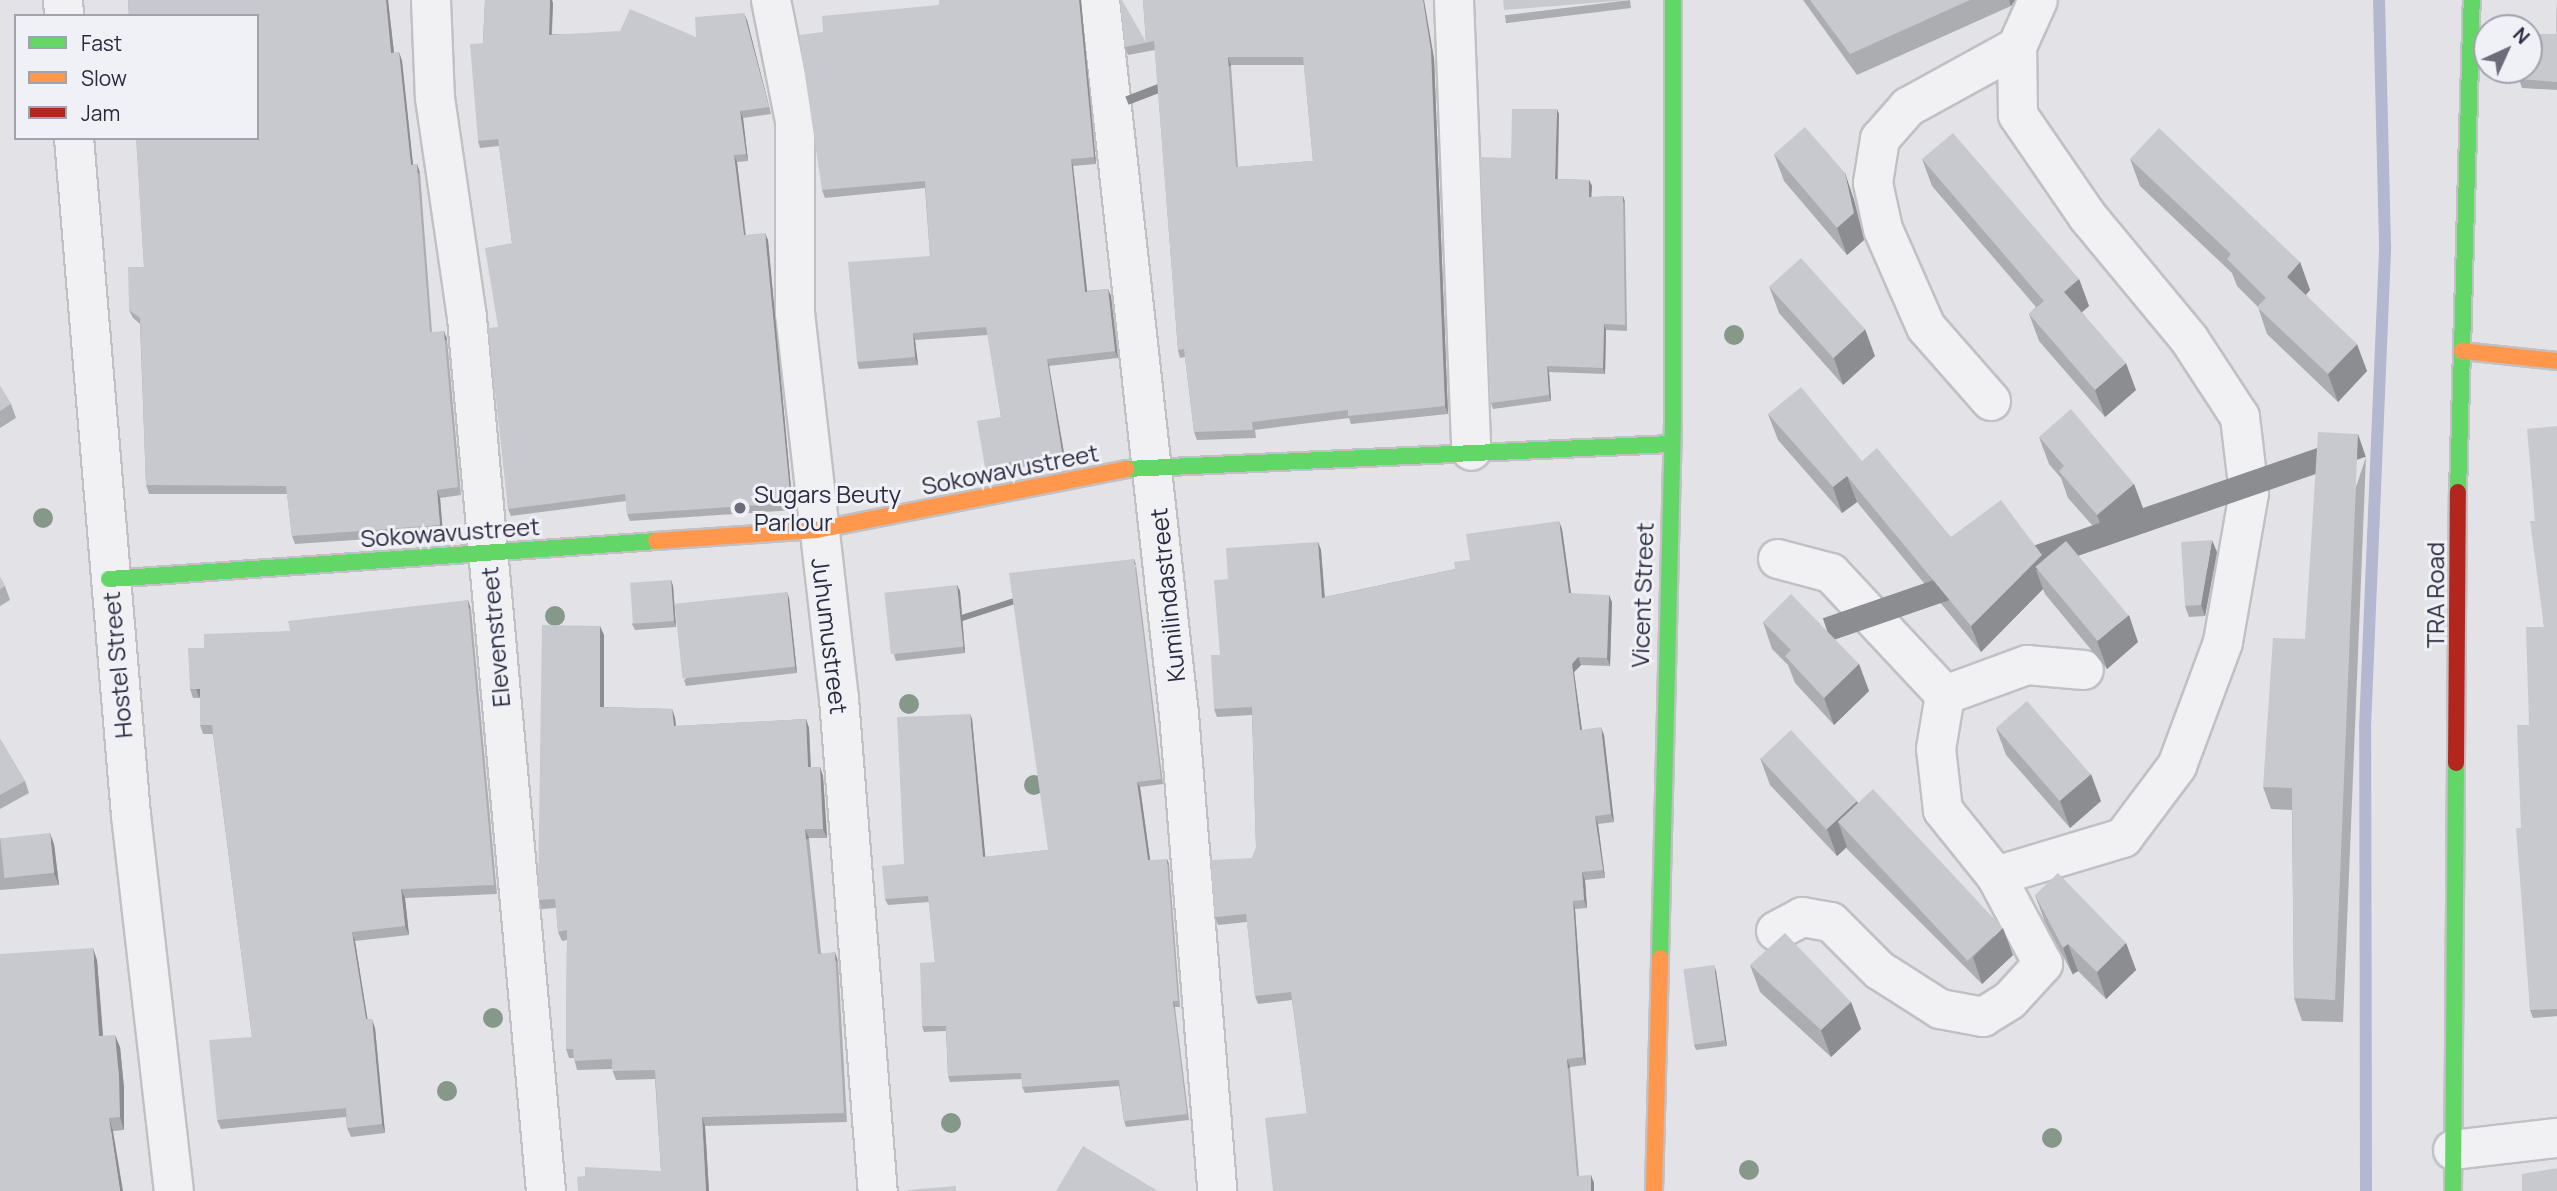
<!DOCTYPE html>
<style>
body{margin:0}
#map{position:relative;width:2557px;height:1191px;overflow:hidden;background:#e3e3e7;font-family:Manrope,sans-serif}
div>[style]{position:absolute}
[style*='--x']{left:calc(var(--x)*1px);top:calc(var(--y)*1px);width:calc(var(--w)*1px);rotate:calc(var(--a)*1deg)}
.stream>*{height:12px;margin:-6px;padding:0 6px;transform-origin:6px;border-radius:6px;background:#b3b8d0}
.roads{filter:drop-shadow(2px 0 #c1c1c5) drop-shadow(-2px 0 #c1c1c5) drop-shadow(0 2px #c1c1c5) drop-shadow(0 -2px #c1c1c5)}
.street>*{height:38px;margin:-19px;padding:0 19px;transform-origin:19px;border-radius:19px;background:#f1f1f4}
.fast>*{height:16px;margin:-8px;padding:0 8px;transform-origin:8px;border-radius:8px;background:#63d668}
.slow>*{height:16px;margin:-8px;padding:0 8px;transform-origin:8px;border-radius:8px;background:#ff974d}
.jam>*{height:16px;margin:-8px;padding:0 8px;transform-origin:8px;border-radius:8px;background:#b3261e}
.trees>*{width:20px;height:20px;margin:-10px;border-radius:50%;background:#86988a}
.wall>*{inset:0;background:#acadb1;transform-origin:0 0}
.shaded-wall>*{inset:0;background:#8c8d90;transform-origin:0 0}
.building>*{inset:0;background:#c8c9ce;transform-origin:0 0}
.dots>*{width:19px;height:19px;translate:-50% -50%;box-sizing:border-box;border:4px solid #f0f1f6;border-radius:50%}
span{translate:-50% -50%;white-space:nowrap;text-align:center;line-height:1.15;-webkit-text-stroke:6px #f0f1f6;paint-order:stroke}
.street-label{font-size:24px;color:#2a2b3f}
.poi-label{font-size:24px;color:#2a2b3f}
.left{translate:0 -50%;text-align:left}
.legend{position:absolute;left:14px;top:14px;width:245px;height:126px;box-sizing:border-box;background:#f0f1f6;border:2px solid #a1a2ad;margin:0;padding:9px 12px;list-style:none;font-size:21px;color:#2a2b3f}
.legend li{display:flex;align-items:center;gap:14px;height:35px}
.legend b{width:35px;border:2px solid #a1a2ad}
.north{position:absolute;left:2473px;top:14px;width:70px;height:70px;box-sizing:border-box;background:#f0f1f6;border:2px solid #a1a2ad;border-radius:50%;rotate:45deg;font-size:19px;font-weight:700;line-height:28px;text-align:center;color:#2a2b3f}
.north::after{content:'';display:block;margin:auto;width:24px;height:32px;background:#6b6b7a;clip-path:polygon(50% 0,100% 100%,50% 72%,0 100%)}
</style>
<div id="map">
<div class="stream">
<div style="--x:2366;--y:1191;--w:463;--a:-90.1"></div>
<div style="--x:2365;--y:728;--w:483;--a:-87.6"></div>
<div style="--x:2385;--y:245;--w:245;--a:-91.4"></div>
</div>
<div class="roads">
<div class="street">
<div style="--x:63;--y:0;--w:16;--a:86"></div>
<div style="--x:431;--y:0;--w:98;--a:87.7"></div>
<div style="--x:435;--y:98;--w:222;--a:81.7"></div>
<div style="--x:467;--y:318;--w:877;--a:84.83"></div>
<div style="--x:771;--y:0;--w:123;--a:78.8"></div>
<div style="--x:795;--y:121;--w:192;--a:90"></div>
<div style="--x:795;--y:313;--w:388;--a:83.5"></div>
<div style="--x:839;--y:699;--w:494;--a:85.5"></div>
<div style="--x:1100;--y:0;--w:718;--a:83.69"></div>
<div style="--x:1179;--y:714;--w:479;--a:85.4"></div>
<div style="--x:1454;--y:0;--w:451;--a:87.8"></div>
<div style="--x:74;--y:138;--w:679;--a:85.19"></div>
<div style="--x:131;--y:815;--w:378;--a:83.5"></div>
<div style="--x:1991;--y:401;--w:98;--a:-131.3"></div>
<div style="--x:1926;--y:327;--w:107;--a:-113.7"></div>
<div style="--x:1883;--y:229;--w:47;--a:-102.3"></div>
<div style="--x:1873;--y:183;--w:45;--a:-81"></div>
<div style="--x:1880;--y:139;--w:43;--a:-48.8"></div>
<div style="--x:1908;--y:107;--w:124;--a:-28.8"></div>
<div style="--x:2017;--y:47;--w:51;--a:-65.9"></div>
<div style="--x:1778;--y:559;--w:55;--a:14.8"></div>
<div style="--x:1831;--y:573;--w:167;--a:46.9"></div>
<div style="--x:1945;--y:695;--w:87;--a:-20.1"></div>
<div style="--x:2027;--y:665;--w:57;--a:5"></div>
<div style="--x:1996;--y:876;--w:133;--a:-16.7"></div>
<div style="--x:2123;--y:838;--w:90;--a:-53.1"></div>
<div style="--x:2177;--y:766;--w:132;--a:-69.6"></div>
<div style="--x:2223;--y:642;--w:151;--a:-80.1"></div>
<div style="--x:2249;--y:493;--w:77;--a:-96.8"></div>
<div style="--x:2240;--y:417;--w:93;--a:-123.2"></div>
<div style="--x:2189;--y:339;--w:158;--a:-129.6"></div>
<div style="--x:2088;--y:217;--w:124;--a:-124.5"></div>
<div style="--x:2018;--y:115;--w:68;--a:-90.8"></div>
<div style="--x:1776;--y:931;--w:30;--a:-28"></div>
<div style="--x:1802;--y:917;--w:29;--a:10"></div>
<div style="--x:1831;--y:922;--w:68;--a:45"></div>
<div style="--x:1879;--y:970;--w:72;--a:32.6"></div>
<div style="--x:1940;--y:1009;--w:44;--a:10.5"></div>
<div style="--x:1983;--y:1017;--w:32;--a:-32"></div>
<div style="--x:2010;--y:1000;--w:49;--a:-47.5"></div>
<div style="--x:2043;--y:964;--w:100;--a:-118.1"></div>
<div style="--x:1996;--y:876;--w:85;--a:-128.8"></div>
<div style="--x:1943;--y:810;--w:61;--a:-96.5"></div>
<div style="--x:1936;--y:749;--w:55;--a:-80.5"></div>
<div style="--x:2453;--y:1150;--w:105;--a:-6.6"></div>
</div>
<div class="fast">
<div style="--x:1126;--y:469;--w:545;--a:-2.63"></div>
<div style="--x:2458;--y:492;--w:492;--a:-88.4"></div>
<div style="--x:109;--y:579;--w:548;--a:-3.97"></div>
<div style="--x:1660;--y:958;--w:537;--a:-88.61"></div>
<div style="--x:1673;--y:421;--w:421;--a:-90"></div>
<div style="--x:2453;--y:1191;--w:428;--a:-89.6"></div>
</div>
<div class="slow">
<div style="--x:2462;--y:351;--w:96;--a:6"></div>
<div style="--x:656;--y:541;--w:160;--a:-3.9"></div>
<div style="--x:816;--y:530;--w:316;--a:-11.1"></div>
<div style="--x:1654;--y:1191;--w:233;--a:-88.5"></div>
</div>
<div class="jam">
<div style="--x:2456;--y:763;--w:271;--a:-89.6"></div>
</div>
</div>
<div class="trees">
<div style="left:1734px;top:335px"></div>
<div style="left:43px;top:518px"></div>
<div style="left:555px;top:616px"></div>
<div style="left:909px;top:704px"></div>
<div style="left:1034px;top:785px"></div>
<div style="left:493px;top:1018px"></div>
<div style="left:447px;top:1091px"></div>
<div style="left:951px;top:1123px"></div>
<div style="left:2052px;top:1138px"></div>
<div style="left:1749px;top:1170px"></div>
</div>
<div class="wall">
<div style="clip-path:polygon(128px 0,388px 0,394px 53px,399px 52px,402px 61px,413px 165px,417px 164px,420px 173px,432px 332px,447px 339px,461px 495px,440px 498px,443px 534px,295px 544px,292px 536px,287px 494px,149px 494px,146px 485px,140px 324px,133px 318px,129px 310px,144px 267px)"></div>
<div style="clip-path:polygon(485px 0,552px 0,553px 4px,552px 34px,696px 37px,747px 20px,771px 114px,743px 118px,748px 161px,737px 162px,746px 235px,768px 240px,793px 510px,630px 521px,627px 514px,626px 501px,511px 516px,508px 509px,498px 327px,512px 243px,499px 146px,480px 148px,478px 141px)"></div>
<div style="clip-path:polygon(1081px 0,1096px 164px,1073px 166px,1087px 291px,1108px 289px,1111px 296px,1118px 358px,1049px 366px,1065px 459px,988px 474px,985px 467px,1001px 417px,988px 335px,915px 340px,918px 365px,859px 369px,857px 362px,930px 256px,925px 188px,825px 198px,822px 190px,823px 32px,939px 5px)"></div>
<div style="clip-path:polygon(evenodd,1143px 0,1434px 58px,1448px 414px,1351px 424px,1349px 418px,1255px 430px,1256px 438px,1197px 440px,1194px 432px,1185px 357px,1180px 358px,1178px 350px,1155px 50px,1128px 55px,1125px 47px,1146px 42px,1143px 0,1231px 65px,1304px 65px,1313px 161px,1238px 167px,1231px 65px)"></div>
<div style="left:1630px;top:0;width:8px;height:126px;rotate:83deg"></div>
<div style="clip-path:polygon(1803px 0,2015px 0,2011px 6px,1857px 75px)"></div>
<div style="clip-path:polygon(2557px 0,2557px 90px,2522px 88px,2519px 79px,2556px 34px)"></div>
<div style="clip-path:polygon(1559px 114px,1558px 179px,1589px 180px,1592px 186px,1591px 197px,1623px 196px,1625px 202px,1627px 331px,1606px 330px,1605px 374px,1549px 372px,1551px 401px,1493px 409px,1491px 403px,1511px 158px)"></div>
<div style="clip-path:polygon(1774px 154px,1845px 173px,1854px 200px,1864px 240px,1847px 255px,1784px 181px)"></div>
<div style="clip-path:polygon(1922px 159px,2079px 279px,2089px 306px,2082px 312px,2136px 390px,2105px 417px,2039px 341px,2029px 314px,2036px 307px,1932px 186px)"></div>
<div style="clip-path:polygon(2130px 159px,2300px 262px,2310px 290px,2306px 295px,2367px 371px,2338px 402px,2267px 334px,2258px 307px,2237px 286px,2232px 273px,2140px 186px)"></div>
<div style="clip-path:polygon(1769px 286px,1875px 356px,1843px 385px,1779px 313px)"></div>
<div style="clip-path:polygon(0 386px,11px 404px,16px 418px,0 428px)"></div>
<div style="clip-path:polygon(1768px 414px,1862px 461px,1951px 537px,2042px 555px,2044px 559px,2138px 642px,2107px 669px,2045px 594px,2043px 589px,1981px 652px,1857px 502px,1842px 513px,1778px 440px)"></div>
<div style="clip-path:polygon(2557px 426px,2557px 1016px,2533px 1018px,2530px 1010px,2521px 828px,2529px 725px,2544px 627px,2535px 521px)"></div>
<div style="clip-path:polygon(2039px 437px,2134px 484px,2144px 511px,2107px 542px,2068px 498px,2061px 478px,2049px 464px)"></div>
<div style="clip-path:polygon(2366px 457px,2343px 1022px,2302px 1021px,2294px 998px,2292px 810px,2271px 809px,2263px 787px,2305px 639px)"></div>
<div style="clip-path:polygon(1562px 529px,1571px 593px,1612px 602px,1610px 666px,1581px 665px,1574px 672px,1582px 730px,1604px 735px,1614px 822px,1598px 824px,1605px 878px,1585px 880px,1587px 908px,1575px 909px,1586px 1065px,1570px 1067px,1579px 1176px,1594px 1183px,1307px 1113px,1292px 1000px,1258px 1004px,1255px 996px,1247px 922px,1218px 925px,1215px 917px,1252px 858px,1256px 848px,1252px 715px,1217px 717px,1214px 709px,1228px 579px,1318px 542px,1321px 550px,1325px 597px,1455px 569px,1470px 560px)"></div>
<div style="clip-path:polygon(2217px 552px,2205px 616px,2189px 617px,2185px 606px)"></div>
<div style="clip-path:polygon(1136px 565px,1163px 784px,1140px 787px,1150px 860px,1169px 864px,1180px 1007px,1175px 1007px,1189px 1120px,1126px 1127px,1124px 1121px,1119px 1086px,1025px 1093px,1022px 1087px,1022px 1079px,950px 1082px,948px 1076px,946px 1031px,924px 1032px,922px 1026px,935px 962px,929px 902px,888px 905px,885px 899px,904px 864px,972px 719px,985px 857px,1048px 850px)"></div>
<div style="clip-path:polygon(0 577px,5px 586px,10px 600px,0 606px)"></div>
<div style="clip-path:polygon(671px 580px,673px 586px,676px 627px,635px 630px,632px 624px)"></div>
<div style="clip-path:polygon(957px 585px,960px 591px,965px 653px,896px 661px,894px 655px)"></div>
<div style="clip-path:polygon(789px 598px,797px 673px,686px 686px,684px 680px)"></div>
<div style="clip-path:polygon(471px 609px,497px 894px,405px 898px,409px 935px,355px 941px,367px 1019px,375px 1028px,385px 1133px,351px 1137px,347px 1128px,346px 1117px,221px 1129px,217px 1120px,252px 1037px,213px 734px,203px 734px,200px 725px,200px 698px,193px 698px,190px 689px,204px 648px,290px 631px)"></div>
<div style="clip-path:polygon(1763px 622px,1859px 664px,1869px 691px,1834px 725px,1795px 683px,1788px 665px,1772px 649px)"></div>
<div style="clip-path:polygon(604px 635px,604px 707px,672px 709px,675px 718px,676px 726px,806px 719px,809px 728px,811px 767px,820px 767px,823px 776px,827px 838px,809px 838px,821px 953px,838px 961px,847px 1122px,705px 1126px,709px 1191px,578px 1191px,661px 1171px,655px 1079px,616px 1080px,612px 1069px,577px 1070px,574px 1058px,569px 1058px,566px 1049px,567px 940px,562px 941px,558px 932px,556px 908px,542px 909px,539px 900px)"></div>
<div style="clip-path:polygon(1996px 728px,2101px 801px,2070px 828px,2006px 755px)"></div>
<div style="clip-path:polygon(0 739px,25px 781px,29px 793px,0 809px)"></div>
<div style="clip-path:polygon(1760px 758px,1858px 803px,2013px 955px,1982px 984px,1847px 849px,1847px 847px,1837px 856px,1770px 785px)"></div>
<div style="clip-path:polygon(0 838px,54px 844px,59px 885px,0 890px)"></div>
<div style="clip-path:polygon(2035px 895px,2126px 943px,2136px 970px,2106px 999px,2078px 971px,2073px 975px,2045px 922px)"></div>
<div style="clip-path:polygon(97px 960px,103px 1036px,120px 1047px,124px 1088px,124px 1130px,113px 1131px,0 1191px)"></div>
<div style="clip-path:polygon(1750px 965px,1851px 1002px,1861px 1029px,1831px 1057px,1760px 992px)"></div>
<div style="clip-path:polygon(1716px 971px,1727px 1046px,1696px 1050px,1694px 1045px)"></div>
</div>
<div class="shaded-wall">
<div style="clip-path:polygon(386px 0,388px 0,395px 62px,391px 53px)"></div>
<div style="clip-path:polygon(550px 0,552px 0,553px 4px,551px 42px,549px 35px)"></div>
<div style="clip-path:polygon(1079px 0,1081px 0,1096px 164px,1094px 157px)"></div>
<div style="clip-path:polygon(1423px 0,1424px 0,1434px 58px,1448px 414px,1445px 406px)"></div>
<div style="clip-path:polygon(2009px 0,2015px 0,2011px 6px)"></div>
<div style="clip-path:polygon(744px 13px,747px 20px,771px 114px,769px 107px)"></div>
<div style="clip-path:polygon(399px 52px,402px 61px,414px 174px,411px 165px)"></div>
<div style="left:1228px;top:57px;width:9px;height:110px;rotate:69deg"></div>
<div style="clip-path:polygon(1557px 109px,1559px 114px,1557px 185px,1555px 179px)"></div>
<div style="clip-path:polygon(740px 111px,743px 118px,748px 161px,746px 154px)"></div>
<div style="clip-path:polygon(734px 155px,737px 162px,746px 242px,744px 235px)"></div>
<div style="clip-path:polygon(1071px 159px,1073px 166px,1088px 299px,1085px 292px)"></div>
<div style="left:417px;top:164px;width:9px;height:169px;rotate:72deg"></div>
<div style="clip-path:polygon(1845px 173px,1854px 200px,1864px 240px,1847px 255px,1837px 228px)"></div>
<div style="clip-path:polygon(1589px 180px,1592px 186px,1591px 203px,1589px 197px)"></div>
<div style="left:1623px;top:196px;width:6px;height:129px;rotate:72deg"></div>
<div style="clip-path:polygon(765px 233px,768px 240px,793px 510px,791px 503px)"></div>
<div style="clip-path:polygon(2300px 262px,2310px 290px,2297px 304px,2287px 277px)"></div>
<div style="clip-path:polygon(2079px 279px,2089px 306px,2074px 319px,2064px 292px)"></div>
<div style="clip-path:polygon(1108px 289px,1111px 296px,1118px 358px,1115px 351px)"></div>
<div style="clip-path:polygon(1604px 324px,1606px 330px,1605px 374px,1603px 368px)"></div>
<div style="clip-path:polygon(1865px 329px,1875px 356px,1843px 385px,1834px 358px)"></div>
<div style="left:444px;top:331px;width:9px;height:157px;rotate:69deg"></div>
<div style="clip-path:polygon(913px 333px,915px 340px,918px 365px,915px 357px)"></div>
<div style="clip-path:polygon(2357px 344px,2367px 371px,2338px 402px,2328px 374px)"></div>
<div style="clip-path:polygon(1047px 359px,1049px 366px,1065px 459px,1062px 452px)"></div>
<div style="clip-path:polygon(2126px 363px,2136px 390px,2105px 417px,2095px 390px)"></div>
<div style="clip-path:polygon(1547px 366px,1549px 372px,1551px 401px,1549px 395px)"></div>
<div style="left:2358px;top:434px;width:24px;height:566px;rotate:71deg"></div>
<div style="clip-path:polygon(1847px 476px,1857px 502px,1842px 513px,1833px 487px)"></div>
<div style="clip-path:polygon(2134px 484px,2144px 511px,2107px 542px,2097px 515px)"></div>
<div style="clip-path:polygon(437px 490px,440px 498px,443px 534px,440px 525px)"></div>
<div style="clip-path:polygon(1559px 521px,1562px 529px,1572px 601px,1569px 593px)"></div>
<div style="clip-path:polygon(2212px 540px,2217px 552px,2205px 616px,2201px 605px)"></div>
<div style="clip-path:polygon(1318px 542px,1321px 550px,1325px 605px,1322px 598px)"></div>
<div style="clip-path:polygon(2042px 555px,2052px 581px,2035px 567px,2043px 589px,1981px 652px,1971px 626px)"></div>
<div style="left:1134px;top:559px;width:6px;height:222px;rotate:72deg"></div>
<div style="clip-path:polygon(671px 580px,673px 586px,676px 627px,674px 621px)"></div>
<div style="clip-path:polygon(957px 585px,960px 591px,965px 653px,963px 647px)"></div>
<div style="clip-path:polygon(787px 592px,789px 598px,797px 673px,795px 667px)"></div>
<div style="clip-path:polygon(1609px 595px,1612px 602px,1610px 666px,1607px 658px)"></div>
<div style="left:468px;top:600px;width:9px;height:286px;rotate:72deg"></div>
<div style="clip-path:polygon(2129px 615px,2138px 642px,2107px 669px,2097px 641px)"></div>
<div style="clip-path:polygon(600px 626px,604px 635px,604px 716px,600px 707px)"></div>
<div style="clip-path:polygon(1578px 657px,1581px 665px,1574px 672px,1583px 738px,1580px 730px,1572px 664px)"></div>
<div style="clip-path:polygon(1859px 664px,1869px 691px,1834px 725px,1824px 698px)"></div>
<div style="clip-path:polygon(672px 709px,675px 718px,677px 735px,674px 726px)"></div>
<div style="clip-path:polygon(970px 714px,972px 719px,986px 863px,983px 857px)"></div>
<div style="clip-path:polygon(806px 719px,809px 728px,811px 776px,808px 767px)"></div>
<div style="clip-path:polygon(1601px 727px,1604px 735px,1614px 822px,1611px 814px)"></div>
<div style="clip-path:polygon(820px 767px,823px 776px,827px 838px,823px 829px)"></div>
<div style="clip-path:polygon(2091px 774px,2101px 801px,2070px 828px,2060px 801px)"></div>
<div style="clip-path:polygon(1137px 782px,1140px 787px,1151px 866px,1148px 860px)"></div>
<div style="clip-path:polygon(1857px 801px,1867px 828px,1838px 822px,1847px 847px,1837px 856px,1827px 829px)"></div>
<div style="clip-path:polygon(1595px 816px,1598px 824px,1605px 878px,1603px 870px)"></div>
<div style="left:805px;top:829px;width:10px;height:126px;rotate:66deg"></div>
<div style="clip-path:polygon(50px 833px,54px 844px,59px 885px,54px 873px)"></div>
<div style="left:1167px;top:859px;width:5px;height:142px;rotate:68deg"></div>
<div style="clip-path:polygon(1582px 872px,1585px 880px,1587px 908px,1584px 900px)"></div>
<div style="clip-path:polygon(401px 889px,405px 898px,409px 935px,405px 926px)"></div>
<div style="clip-path:polygon(1573px 901px,1575px 909px,1586px 1065px,1583px 1057px)"></div>
<div style="clip-path:polygon(2003px 928px,2013px 955px,1982px 984px,1973px 957px)"></div>
<div style="clip-path:polygon(352px 932px,355px 941px,369px 1028px,366px 1019px)"></div>
<div style="clip-path:polygon(2126px 943px,2136px 970px,2106px 999px,2097px 972px)"></div>
<div style="left:2068px;top:944px;width:29px;height:6px;rotate:70deg"></div>
<div style="clip-path:polygon(93px 948px,97px 960px,104px 1049px,99px 1036px)"></div>
<div style="left:835px;top:952px;width:9px;height:161px;rotate:72deg"></div>
<div style="clip-path:polygon(1714px 965px,1716px 971px,1727px 1046px,1725px 1040px)"></div>
<div style="left:1173px;top:1001px;width:6px;height:114px;rotate:72deg"></div>
<div style="clip-path:polygon(1851px 1002px,1861px 1029px,1831px 1057px,1821px 1030px)"></div>
<div style="clip-path:polygon(372px 1019px,375px 1028px,385px 1133px,382px 1124px)"></div>
<div style="clip-path:polygon(115px 1035px,120px 1047px,124px 1088px,124px 1130px,120px 1117px)"></div>
<div style="left:1567px;top:1059px;width:9px;height:117px;rotate:69deg"></div>
<div style="clip-path:polygon(702px 1117px,705px 1126px,709px 1191px,706px 1191px)"></div>
<div style="clip-path:polygon(109px 1118px,113px 1131px,123px 1191px,120px 1191px)"></div>
<div style="clip-path:polygon(1591px 1175px,1594px 1183px,1594px 1191px,1591px 1191px)"></div>
</div>
<div class="building">
<div style="clip-path:polygon(128px 0,386px 0,391px 53px,399px 52px,411px 165px,417px 164px,430px 332px,444px 331px,458px 487px,437px 490px,440px 525px,292px 536px,286px 486px,146px 485px,140px 318px,129px 310px,128px 267px,144px 267px,136px 138px,257px 138px,257px 16px,129px 16px)"></div>
<div style="clip-path:polygon(485px 0,550px 0,549px 35px,620px 31px,630px 9px,696px 37px,695px 17px,744px 13px,769px 107px,740px 111px,746px 154px,734px 155px,744px 235px,765px 233px,791px 503px,627px 514px,625px 494px,508px 509px,488px 328px,498px 327px,485px 248px,512px 243px,498px 139px,478px 141px,470px 44px,483px 43px)"></div>
<div style="clip-path:polygon(939px 0,1079px 0,1094px 157px,1071px 159px,1085px 292px,1108px 289px,1115px 351px,1047px 359px,1062px 452px,985px 467px,977px 421px,1001px 417px,986px 327px,913px 333px,915px 357px,857px 362px,848px 262px,930px 256px,925px 181px,822px 190px,799px 35px,823px 32px,822px 16px,939px 5px)"></div>
<div style="clip-path:polygon(evenodd,1120px 0,1122px 0,1146px 42px,1143px 0,1423px 0,1431px 50px,1445px 406px,1348px 416px,1348px 410px,1252px 422px,1253px 430px,1194px 432px,1184px 349px,1178px 350px,1154px 41px,1125px 47px,1120px 0,1228px 57px,1303px 57px,1313px 161px,1236px 167px,1228px 57px)"></div>
<div style="clip-path:polygon(1503px 0,1628px 0,1504px 10px)"></div>
<div style="clip-path:polygon(1810px 0,1970px 0,1850px 54px)"></div>
<div style="clip-path:polygon(2557px 0,2557px 82px,2519px 79px,2519px 70px,2529px 70px,2529px 34px,2556px 34px)"></div>
<div style="clip-path:polygon(1512px 109px,1557px 109px,1555px 179px,1589px 180px,1589px 197px,1623px 196px,1625px 325px,1604px 324px,1603px 368px,1547px 366px,1549px 395px,1491px 403px,1480px 157px,1511px 158px)"></div>
<div style="clip-path:polygon(1805px 127px,1845px 173px,1854px 213px,1837px 228px,1774px 154px)"></div>
<div style="clip-path:polygon(2159px 128px,2300px 262px,2287px 277px,2357px 344px,2328px 374px,2257px 307px,2266px 298px,2227px 259px,2231px 254px,2130px 159px)"></div>
<div style="clip-path:polygon(1953px 133px,2079px 279px,2064px 292px,2126px 363px,2095px 390px,2029px 314px,2044px 301px,1922px 159px)"></div>
<div style="left:1801px;top:258px;width:96px;height:43px;rotate:48deg"></div>
<div style="clip-path:polygon(0 386px,11px 404px,0 411px)"></div>
<div style="clip-path:polygon(1801px 387px,1862px 461px,1877px 448px,1951px 537px,2001px 500px,2042px 555px,1971px 626px,1847px 476px,1833px 487px,1768px 414px)"></div>
<div style="clip-path:polygon(2071px 409px,2134px 484px,2097px 515px,2059px 471px,2064px 466px,2039px 437px)"></div>
<div style="clip-path:polygon(2557px 426px,2557px 1009px,2530px 1010px,2516px 828px,2521px 828px,2517px 725px,2529px 725px,2526px 627px,2544px 627px,2530px 521px,2535px 521px,2527px 429px)"></div>
<div style="clip-path:polygon(2318px 432px,2358px 434px,2335px 1000px,2294px 998px,2292px 788px,2263px 787px,2273px 638px,2305px 639px)"></div>
<div style="clip-path:polygon(1559px 521px,1569px 593px,1609px 595px,1607px 658px,1578px 657px,1572px 664px,1580px 730px,1601px 727px,1611px 814px,1595px 816px,1603px 870px,1582px 872px,1584px 900px,1573px 901px,1583px 1057px,1567px 1059px,1577px 1176px,1591px 1175px,1591px 1191px,1273px 1191px,1265px 1118px,1307px 1113px,1291px 992px,1255px 996px,1246px 914px,1215px 917px,1210px 860px,1252px 858px,1256px 848px,1252px 707px,1214px 709px,1211px 655px,1220px 655px,1214px 580px,1228px 579px,1226px 548px,1318px 542px,1322px 598px,1455px 569px,1454px 562px,1470px 560px,1466px 534px)"></div>
<div style="clip-path:polygon(2212px 540px,2201px 605px,2185px 606px,2181px 542px)"></div>
<div style="left:2066px;top:541px;width:97px;height:40px;rotate:50deg"></div>
<div style="clip-path:polygon(1134px 559px,1161px 779px,1137px 782px,1148px 860px,1167px 859px,1178px 1001px,1173px 1001px,1187px 1114px,1124px 1121px,1119px 1080px,1022px 1087px,1021px 1073px,948px 1076px,946px 1026px,922px 1026px,920px 963px,935px 962px,928px 896px,885px 899px,882px 866px,904px 864px,897px 717px,970px 714px,983px 857px,1048px 850px,1009px 573px)"></div>
<div style="clip-path:polygon(0 577px,5px 586px,0 589px)"></div>
<div style="left:671px;top:580px;width:41px;height:41px;rotate:86deg"></div>
<div style="left:957px;top:585px;width:62px;height:73px;rotate:84deg"></div>
<div style="left:787px;top:592px;width:75px;height:113px;rotate:84deg"></div>
<div style="clip-path:polygon(1791px 594px,1859px 664px,1824px 698px,1785px 656px,1791px 650px,1763px 622px)"></div>
<div style="clip-path:polygon(468px 600px,494px 885px,401px 889px,405px 926px,352px 932px,366px 1019px,372px 1019px,382px 1124px,347px 1128px,346px 1108px,217px 1120px,209px 1040px,252px 1037px,212px 725px,200px 725px,200px 689px,190px 689px,188px 648px,204px 648px,204px 634px,290px 631px,288px 621px)"></div>
<div style="clip-path:polygon(542px 625px,600px 626px,600px 707px,672px 709px,674px 726px,806px 719px,808px 767px,820px 767px,823px 829px,805px 829px,818px 954px,835px 952px,844px 1113px,702px 1117px,706px 1191px,578px 1191px,577px 1177px,585px 1176px,585px 1167px,661px 1171px,655px 1070px,612px 1071px,612px 1059px,574px 1061px,573px 1049px,566px 1049px,567px 930px,558px 932px,555px 899px,539px 900px,538px 892px)"></div>
<div style="left:2027px;top:701px;width:97px;height:41px;rotate:49deg"></div>
<div style="left:1791px;top:730px;width:97px;height:42px;rotate:47deg"></div>
<div style="clip-path:polygon(0 739px,25px 781px,0 795px)"></div>
<div style="left:1873px;top:789px;width:190px;height:48px;rotate:47deg"></div>
<div style="left:50px;top:833px;width:40px;height:50px;rotate:84deg"></div>
<div style="clip-path:polygon(2058px 873px,2126px 943px,2097px 972px,2068px 944px,2063px 948px,2035px 895px)"></div>
<div style="clip-path:polygon(1785px 933px,1851px 1002px,1821px 1030px,1750px 965px)"></div>
<div style="clip-path:polygon(93px 948px,99px 1036px,115px 1035px,119px 1075px,120px 1117px,109px 1118px,120px 1191px,0 1191px,0 954px)"></div>
<div style="left:1714px;top:965px;width:76px;height:31px;rotate:82deg"></div>
<div style="clip-path:polygon(1083px 1146px,1158px 1191px,1056px 1191px)"></div>
<div style="clip-path:polygon(2557px 1168px,2557px 1191px,2522px 1191px,2522px 1174px)"></div>
<div style="clip-path:polygon(956px 1186px,956px 1191px,908px 1191px,908px 1190px)"></div>
</div>
<div class="dots">
<div style="left:740px;top:508px;background:#6b6b7a"></div>
</div>
<div class="street-label">
<span style="left:1010px;top:469px;rotate:-11deg">Sokowavustreet</span>
<span style="left:450px;top:532px;rotate:-4deg">Sokowavustreet</span>
<span style="left:1167px;top:595px;rotate:-96deg">Kumilindastreet</span>
<span style="left:1642px;top:595px;rotate:-88deg">Vicent Street</span>
<span style="left:2435px;top:595px;rotate:-90deg">TRA Road</span>
<span style="left:830px;top:636px;rotate:83deg">Juhumustreet</span>
<span style="left:495px;top:637px;rotate:-95deg">Elevenstreet</span>
<span style="left:117px;top:665px;rotate:-95deg">Hostel Street</span>
</div>
<div class="poi-label">
<span class="left" style="left:754px;top:508px">Sugars Beuty<br>Parlour</span>
</div>
<ul class="legend">
<li><b style="height:9px;background:#63d668"></b>Fast</li>
<li><b style="height:9px;background:#ff974d"></b>Slow</li>
<li><b style="height:9px;background:#b3261e"></b>Jam</li>
</ul>
<div class="north">N</div>
</div>
